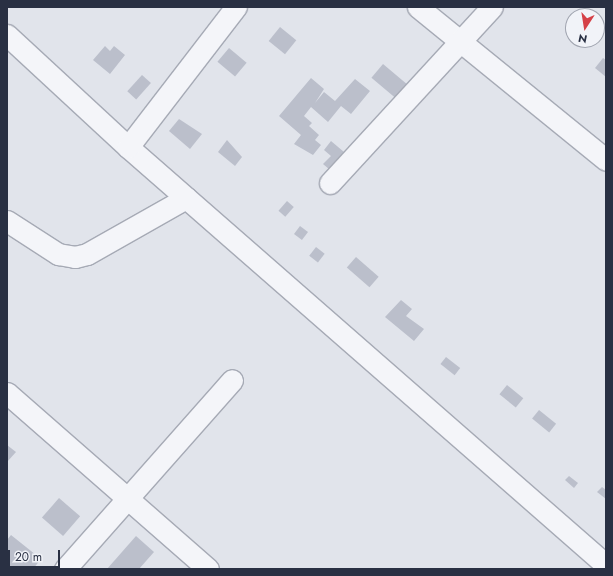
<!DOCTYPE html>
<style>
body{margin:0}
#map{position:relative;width:613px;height:576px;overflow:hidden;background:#e1e4eb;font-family:Jost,sans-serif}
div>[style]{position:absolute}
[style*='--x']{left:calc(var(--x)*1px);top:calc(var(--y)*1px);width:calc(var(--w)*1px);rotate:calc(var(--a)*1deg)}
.building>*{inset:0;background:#bbbfcb;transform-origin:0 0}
.roads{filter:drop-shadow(1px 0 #a6aab5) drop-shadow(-1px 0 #a6aab5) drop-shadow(0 1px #a6aab5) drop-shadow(0 -1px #a6aab5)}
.minor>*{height:21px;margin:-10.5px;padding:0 10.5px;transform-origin:10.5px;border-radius:10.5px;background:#f4f5f9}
span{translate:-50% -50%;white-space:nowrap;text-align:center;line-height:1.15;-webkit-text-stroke:4px #f1f3f8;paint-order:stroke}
.frame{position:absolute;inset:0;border:8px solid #293043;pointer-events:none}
.north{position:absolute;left:565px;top:8px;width:40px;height:40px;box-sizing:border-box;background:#f1f3f8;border:1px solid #a1a5b0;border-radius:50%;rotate:192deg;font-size:11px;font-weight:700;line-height:16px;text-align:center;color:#293043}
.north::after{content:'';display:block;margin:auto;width:14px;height:18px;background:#d54148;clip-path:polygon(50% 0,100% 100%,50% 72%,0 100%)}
.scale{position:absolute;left:8px;top:550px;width:52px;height:18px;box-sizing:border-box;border:2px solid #293043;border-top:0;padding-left:5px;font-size:12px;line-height:14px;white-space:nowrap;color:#293043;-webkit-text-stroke:3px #f1f3f8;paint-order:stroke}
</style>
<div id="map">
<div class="building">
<div style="left:280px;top:27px;width:21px;height:18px;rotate:39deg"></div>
<div style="clip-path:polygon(105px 46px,110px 51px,114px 46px,125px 55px,110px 74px,93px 60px)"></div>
<div style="left:229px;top:48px;width:23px;height:18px;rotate:40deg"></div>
<div style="clip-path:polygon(603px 58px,606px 60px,606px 77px,595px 68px)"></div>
<div style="left:383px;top:64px;width:33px;height:18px;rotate:40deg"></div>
<div style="left:142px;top:75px;width:12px;height:22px;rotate:42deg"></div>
<div style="clip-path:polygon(311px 78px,324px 89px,315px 103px,324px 92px,335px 101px,355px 79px,370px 91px,351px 114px,341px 106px,328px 122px,311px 107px,304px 116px,312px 123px,309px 126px,319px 135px,315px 140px,321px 145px,313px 155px,294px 144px,301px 135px,279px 116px)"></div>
<div style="clip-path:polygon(179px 119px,202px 134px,190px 149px,169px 131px)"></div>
<div style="clip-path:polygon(227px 140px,242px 157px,235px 166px,218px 152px)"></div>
<div style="clip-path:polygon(331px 141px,344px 152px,337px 161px,336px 175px,323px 164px,331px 156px,324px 150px)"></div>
<div style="left:287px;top:201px;width:9px;height:13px;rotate:41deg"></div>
<div style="left:300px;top:226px;width:10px;height:10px;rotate:37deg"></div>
<div style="left:316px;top:247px;width:11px;height:11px;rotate:38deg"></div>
<div style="left:356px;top:257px;width:30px;height:14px;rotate:41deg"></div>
<div style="clip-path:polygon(401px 300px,412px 309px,406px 316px,424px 329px,414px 341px,385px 317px)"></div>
<div style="left:446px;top:357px;width:18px;height:9px;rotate:38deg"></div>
<div style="left:507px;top:385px;width:21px;height:12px;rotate:39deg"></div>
<div style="left:539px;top:410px;width:22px;height:11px;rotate:39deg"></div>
<div style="clip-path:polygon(7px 445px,16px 452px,7px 462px)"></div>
<div style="clip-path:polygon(569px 476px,578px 483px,574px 488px,565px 480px)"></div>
<div style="clip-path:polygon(602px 487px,606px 490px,606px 499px,597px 492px)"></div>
<div style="left:59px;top:498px;width:28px;height:26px;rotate:41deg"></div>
<div style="clip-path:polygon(11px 535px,41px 559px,33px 569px,23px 566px,21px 569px,7px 569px,7px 540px)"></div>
<div style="clip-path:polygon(136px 536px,154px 552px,139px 569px,107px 569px)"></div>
</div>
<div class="roads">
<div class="minor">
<div style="--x:418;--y:7;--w:242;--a:39.1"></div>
<div style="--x:7;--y:35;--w:165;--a:42.8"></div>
<div style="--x:128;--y:147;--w:635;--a:41.17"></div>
<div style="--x:128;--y:147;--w:177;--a:-52.4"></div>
<div style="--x:330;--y:183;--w:239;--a:-47.4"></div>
<div style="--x:7;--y:221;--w:61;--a:32.9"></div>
<div style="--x:58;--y:254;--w:17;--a:10"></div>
<div style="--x:75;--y:257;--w:12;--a:-14"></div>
<div style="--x:87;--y:254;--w:114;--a:-29.5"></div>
<div style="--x:7;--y:393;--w:267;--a:41.2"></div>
<div style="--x:65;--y:569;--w:252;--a:-48.5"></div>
</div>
</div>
<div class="frame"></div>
<div class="north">N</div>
<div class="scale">20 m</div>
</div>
